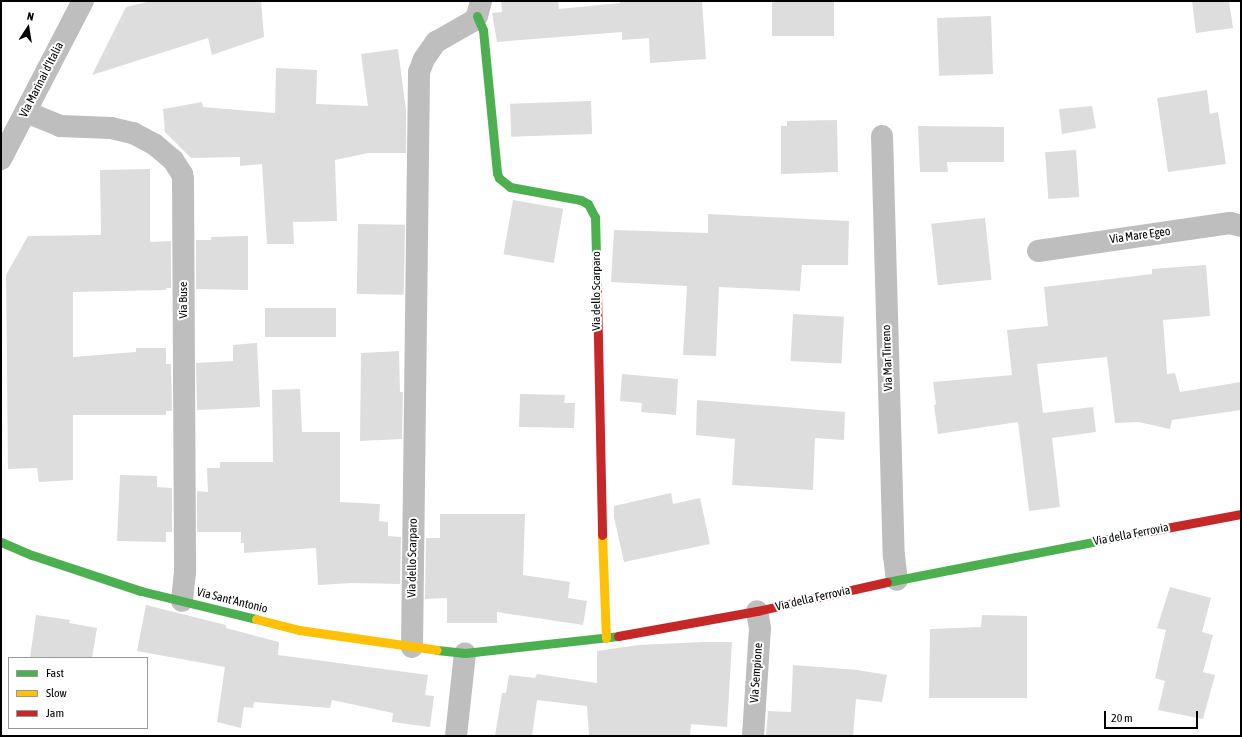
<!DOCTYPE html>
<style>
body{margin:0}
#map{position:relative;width:1242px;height:737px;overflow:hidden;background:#fff;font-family:"Asap Condensed",sans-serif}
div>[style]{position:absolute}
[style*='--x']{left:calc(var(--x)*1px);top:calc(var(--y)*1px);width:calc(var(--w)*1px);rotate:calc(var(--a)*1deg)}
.building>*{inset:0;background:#ddd;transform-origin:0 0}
.street>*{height:22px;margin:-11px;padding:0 11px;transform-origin:11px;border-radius:11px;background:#bebebe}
.fast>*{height:9px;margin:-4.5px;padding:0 4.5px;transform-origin:4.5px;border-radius:4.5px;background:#4caf50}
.slow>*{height:9px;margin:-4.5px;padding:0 4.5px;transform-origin:4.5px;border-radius:4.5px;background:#ffc107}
.jam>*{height:9px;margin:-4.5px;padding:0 4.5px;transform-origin:4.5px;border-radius:4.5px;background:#c62828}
span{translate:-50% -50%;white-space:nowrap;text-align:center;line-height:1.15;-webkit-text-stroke:4px #fff;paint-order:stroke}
.street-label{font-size:12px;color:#000}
.frame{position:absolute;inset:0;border:2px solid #000;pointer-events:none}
.legend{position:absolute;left:8px;top:657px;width:140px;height:72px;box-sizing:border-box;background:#fff;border:1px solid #999;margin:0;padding:5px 7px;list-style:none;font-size:12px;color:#000}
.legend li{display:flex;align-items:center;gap:8px;height:20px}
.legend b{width:20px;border:1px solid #999}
.north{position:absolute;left:8px;top:8px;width:40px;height:40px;-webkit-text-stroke:3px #fff;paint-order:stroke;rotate:12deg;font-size:11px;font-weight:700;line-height:16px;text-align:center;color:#000}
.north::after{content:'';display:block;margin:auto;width:14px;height:18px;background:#000;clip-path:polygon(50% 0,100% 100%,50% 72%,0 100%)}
.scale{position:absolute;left:1104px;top:711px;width:94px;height:18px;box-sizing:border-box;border:2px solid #000;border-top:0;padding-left:5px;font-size:12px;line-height:14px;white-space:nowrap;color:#000;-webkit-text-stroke:3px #fff;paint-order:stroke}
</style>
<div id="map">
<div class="building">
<div style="clip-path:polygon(151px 1px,261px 1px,264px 37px,212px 55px,208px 38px,92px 75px,126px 7px)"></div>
<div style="clip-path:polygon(501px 1px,558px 1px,559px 9px,620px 3px,620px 1px,702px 1px,706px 59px,650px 63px,649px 38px,622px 40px,622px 32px,497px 42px,492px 13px,502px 12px)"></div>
<div style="left:772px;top:1px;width:62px;height:35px"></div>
<div style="clip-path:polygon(1192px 1px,1229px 1px,1233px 28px,1196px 33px)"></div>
<div style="left:991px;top:16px;width:58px;height:54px;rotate:88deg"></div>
<div style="clip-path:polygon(398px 49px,406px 110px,406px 153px,368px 153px,335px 160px,337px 221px,293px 222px,294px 244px,267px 244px,262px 164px,240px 166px,240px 157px,191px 158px,165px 132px,163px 109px,202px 102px,203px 107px,275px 113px,276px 68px,317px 70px,316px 104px,368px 106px,361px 54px)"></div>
<div style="clip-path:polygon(1207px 90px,1210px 114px,1218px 112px,1226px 164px,1168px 172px,1157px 98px)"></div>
<div style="left:591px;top:101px;width:33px;height:81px;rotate:88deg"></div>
<div style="clip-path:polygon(1092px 106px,1096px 128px,1062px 134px,1059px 109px)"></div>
<div style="clip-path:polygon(837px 120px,838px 172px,781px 174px,781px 126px,787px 126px,787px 121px)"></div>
<div style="clip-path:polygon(918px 126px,1004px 127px,1004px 162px,947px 162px,948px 172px,920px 172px)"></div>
<div style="left:1076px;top:150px;width:47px;height:31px;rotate:86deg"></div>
<div style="clip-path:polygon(150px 169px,150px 242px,171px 241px,171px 288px,166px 288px,166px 290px,73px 292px,73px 357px,136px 352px,136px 348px,166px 348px,166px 364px,171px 364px,172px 411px,166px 411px,166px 415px,73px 415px,73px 480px,39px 482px,37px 468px,8px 469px,6px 275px,28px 236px,101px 235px,100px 170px)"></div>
<div style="left:513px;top:200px;width:51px;height:55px;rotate:10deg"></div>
<div style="clip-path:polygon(708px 214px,849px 221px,848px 265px,802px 265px,800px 291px,719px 287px,716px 356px,683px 355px,687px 286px,611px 282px,614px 230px,708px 233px)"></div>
<div style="left:985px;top:218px;width:62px;height:54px;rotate:84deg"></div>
<div style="left:358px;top:224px;width:47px;height:70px;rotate:1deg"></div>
<div style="clip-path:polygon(248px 236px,248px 290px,196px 289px,196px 240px,211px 240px,211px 237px)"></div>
<div style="clip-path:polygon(1206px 265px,1210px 316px,1163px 320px,1167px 374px,1175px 373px,1180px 392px,1241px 382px,1241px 410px,1172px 420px,1170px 429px,1138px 422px,1115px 423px,1107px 357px,1037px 364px,1043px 413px,1093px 407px,1096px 432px,1052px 438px,1060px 507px,1029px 511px,1018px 422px,938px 434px,934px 405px,936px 404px,933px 382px,1012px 375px,1007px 330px,1048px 326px,1044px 287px,1152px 274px,1152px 269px)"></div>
<div style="left:265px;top:308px;width:71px;height:29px"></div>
<div style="left:793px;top:314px;width:51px;height:47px;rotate:3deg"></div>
<div style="clip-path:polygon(257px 343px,260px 407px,197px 410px,196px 363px,233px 361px,233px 345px)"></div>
<div style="clip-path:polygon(399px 351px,400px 392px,403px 392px,402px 439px,360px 441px,361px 353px)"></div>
<div style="clip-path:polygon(622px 374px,678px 379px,676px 415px,641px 412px,642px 403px,620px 401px)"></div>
<div style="clip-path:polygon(300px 389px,302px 432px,340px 432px,340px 502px,380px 504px,379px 521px,388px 522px,388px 536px,401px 537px,400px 584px,352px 583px,318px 585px,316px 548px,244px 553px,244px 543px,241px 543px,241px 532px,197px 532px,197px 491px,208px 492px,207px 468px,220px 468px,220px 462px,273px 462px,272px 390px)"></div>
<div style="clip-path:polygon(520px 394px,565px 395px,564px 403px,575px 403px,574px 428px,519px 427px)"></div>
<div style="clip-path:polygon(697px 400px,845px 412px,844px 440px,815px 438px,813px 490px,732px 485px,735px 439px,696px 435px)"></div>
<div style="clip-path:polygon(120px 475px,157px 476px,157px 487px,172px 488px,172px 532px,166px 532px,166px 542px,117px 541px)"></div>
<div style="clip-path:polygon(671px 493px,673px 504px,700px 498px,710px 544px,624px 562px,614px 517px,614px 506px)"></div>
<div style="clip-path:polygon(440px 514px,525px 514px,523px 575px,570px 582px,568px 598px,587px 601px,583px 625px,497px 612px,497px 623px,447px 623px,447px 598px,425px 599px,426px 538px,440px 538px)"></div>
<div style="clip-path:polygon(1170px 587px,1211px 598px,1202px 632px,1213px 635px,1203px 672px,1215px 675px,1203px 719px,1158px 710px,1165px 681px,1155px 678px,1166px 630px,1157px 628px)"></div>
<div style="clip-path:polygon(146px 605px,226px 625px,226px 628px,279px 642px,278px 655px,428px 675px,425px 695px,434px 696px,430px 727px,392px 722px,393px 713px,332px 700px,330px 708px,254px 702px,253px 708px,244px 707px,241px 728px,217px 722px,225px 667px,137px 651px)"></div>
<div style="clip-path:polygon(36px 615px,70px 620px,69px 623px,97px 628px,92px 658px,30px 658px)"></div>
<div style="clip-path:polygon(982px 615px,1027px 616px,1027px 698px,929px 698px,930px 629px,981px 627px)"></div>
<div style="clip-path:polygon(702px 642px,732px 642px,727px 727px,691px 724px,690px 736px,589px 736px,587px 706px,537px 700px,532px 736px,495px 736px,502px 693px,506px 693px,509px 675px,535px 678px,537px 674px,597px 683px,597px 651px,638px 645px)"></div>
<div style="clip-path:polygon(793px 665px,858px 670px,887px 675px,882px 702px,856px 699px,853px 736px,766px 736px,768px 711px,791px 712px)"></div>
</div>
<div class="street">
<div style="--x:26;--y:112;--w:37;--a:22"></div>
<div style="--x:60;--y:126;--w:51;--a:2.2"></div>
<div style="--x:111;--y:128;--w:23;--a:13"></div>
<div style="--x:133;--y:133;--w:24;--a:28"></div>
<div style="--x:154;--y:144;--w:25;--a:40"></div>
<div style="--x:173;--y:160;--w:17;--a:57"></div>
<div style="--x:182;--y:174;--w:5;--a:79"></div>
<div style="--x:183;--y:179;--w:393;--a:89.7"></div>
<div style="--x:185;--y:572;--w:29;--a:96"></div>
<div style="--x:882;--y:136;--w:420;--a:88.4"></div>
<div style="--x:894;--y:556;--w:24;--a:83"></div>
<div style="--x:1;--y:159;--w:178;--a:-62.6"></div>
<div style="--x:1038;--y:251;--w:194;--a:-8.3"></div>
<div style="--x:1230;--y:223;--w:11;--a:15"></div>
<div style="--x:412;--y:647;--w:575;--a:-89.3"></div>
<div style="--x:419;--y:72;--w:14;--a:-69"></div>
<div style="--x:424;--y:59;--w:21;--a:-55"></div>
<div style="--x:436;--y:42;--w:43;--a:-29.6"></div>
<div style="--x:473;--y:21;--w:6;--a:-51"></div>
<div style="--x:477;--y:16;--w:16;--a:-75"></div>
<div style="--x:456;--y:736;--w:83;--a:-83.8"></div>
<div style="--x:753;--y:736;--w:108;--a:-86.3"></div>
<div style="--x:760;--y:628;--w:17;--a:-100"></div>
</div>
<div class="fast">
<div style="--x:477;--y:16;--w:15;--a:67"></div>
<div style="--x:483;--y:30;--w:144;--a:84.4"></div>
<div style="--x:497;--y:173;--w:5;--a:68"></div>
<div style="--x:499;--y:178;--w:14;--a:39"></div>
<div style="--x:510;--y:187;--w:72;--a:10.4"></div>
<div style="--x:581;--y:200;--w:8;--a:30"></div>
<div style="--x:588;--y:204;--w:15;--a:62"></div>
<div style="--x:595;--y:217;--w:75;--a:88.5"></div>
<div style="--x:1;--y:542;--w:34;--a:23"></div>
<div style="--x:32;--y:555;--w:115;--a:18.3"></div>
<div style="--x:141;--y:591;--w:118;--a:13.7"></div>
<div style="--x:887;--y:582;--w:268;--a:-11"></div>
<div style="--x:437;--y:650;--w:28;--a:6"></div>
<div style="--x:465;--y:653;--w:154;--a:-6.3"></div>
</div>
<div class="slow">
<div style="--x:602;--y:535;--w:103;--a:87.8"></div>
<div style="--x:256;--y:619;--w:44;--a:14.3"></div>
<div style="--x:299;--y:630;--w:139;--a:8.2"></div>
</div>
<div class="jam">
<div style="--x:597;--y:292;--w:243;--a:88.8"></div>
<div style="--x:1150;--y:531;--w:93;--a:-10.6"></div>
<div style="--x:618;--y:636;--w:141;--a:-10.2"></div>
<div style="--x:757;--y:611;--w:133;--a:-12.6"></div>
</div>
<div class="street-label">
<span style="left:42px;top:80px;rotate:-63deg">Via Marinai d'Italia</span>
<span style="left:1140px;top:236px;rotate:-8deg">Via Mare Egeo</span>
<span style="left:597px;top:291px;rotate:-90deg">Via dello Scarparo</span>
<span style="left:184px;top:300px;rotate:-90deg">Via Buse</span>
<span style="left:888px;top:358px;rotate:-92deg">Via Mar Tirreno</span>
<span style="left:1131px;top:535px;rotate:-11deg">Via della Ferrovia</span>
<span style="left:413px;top:558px;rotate:-89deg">Via dello Scarparo</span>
<span style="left:813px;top:599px;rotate:-13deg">Via della Ferrovia</span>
<span style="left:232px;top:601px;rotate:14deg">Via Sant'Antonio</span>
<span style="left:757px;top:673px;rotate:-86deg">Via Sempione</span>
</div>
<div class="frame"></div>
<ul class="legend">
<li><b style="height:5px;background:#4caf50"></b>Fast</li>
<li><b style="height:5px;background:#ffc107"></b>Slow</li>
<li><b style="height:5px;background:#c62828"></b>Jam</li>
</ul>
<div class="north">N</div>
<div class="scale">20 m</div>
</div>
